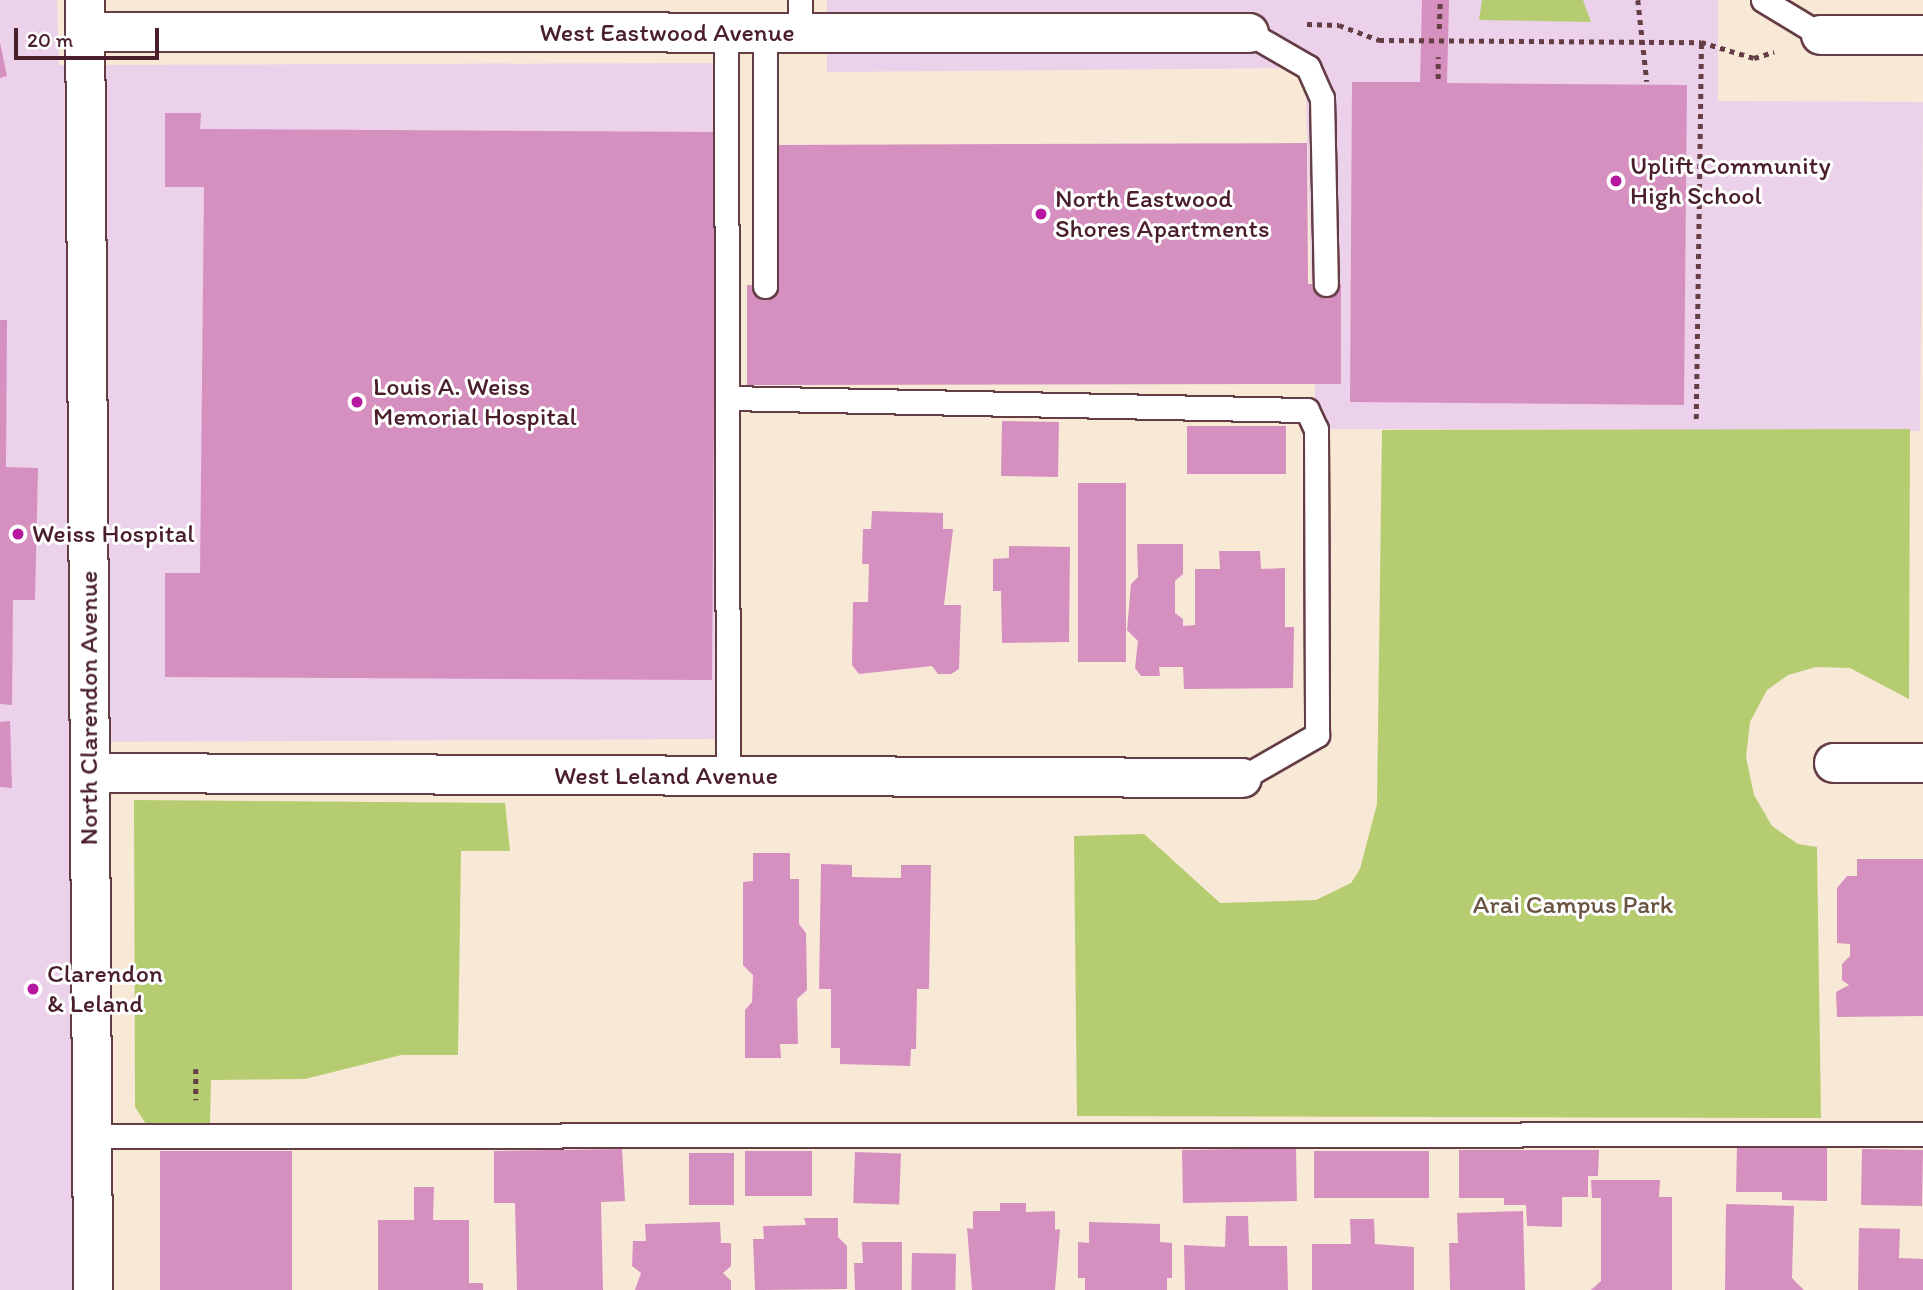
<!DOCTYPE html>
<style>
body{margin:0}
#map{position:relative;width:1923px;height:1290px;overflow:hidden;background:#f8e8d6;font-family:Itim,sans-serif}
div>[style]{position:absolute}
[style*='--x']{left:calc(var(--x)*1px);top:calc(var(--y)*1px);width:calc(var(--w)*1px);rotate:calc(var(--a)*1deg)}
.built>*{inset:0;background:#ecd1ea}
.green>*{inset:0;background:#b6cc70}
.building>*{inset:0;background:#d690bf;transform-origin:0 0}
.path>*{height:4.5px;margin-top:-2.25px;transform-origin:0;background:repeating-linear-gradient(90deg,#643d45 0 5px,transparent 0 10px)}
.roads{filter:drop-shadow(2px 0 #643d45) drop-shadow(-2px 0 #643d45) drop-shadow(0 2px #643d45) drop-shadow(0 -2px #643d45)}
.lane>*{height:23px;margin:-11.5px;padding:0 11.5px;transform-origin:11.5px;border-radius:11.5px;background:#fff}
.street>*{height:38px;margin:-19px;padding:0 19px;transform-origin:19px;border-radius:19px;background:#fff}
.secondary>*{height:38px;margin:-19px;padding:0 19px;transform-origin:19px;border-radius:19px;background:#fff}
.dots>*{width:19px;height:19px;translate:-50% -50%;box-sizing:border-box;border:4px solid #fff;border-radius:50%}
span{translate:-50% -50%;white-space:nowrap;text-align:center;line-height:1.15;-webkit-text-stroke:6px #fff;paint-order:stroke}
.street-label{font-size:26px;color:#4a1f2b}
.poi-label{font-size:26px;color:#4a1f2b}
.left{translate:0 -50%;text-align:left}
.park-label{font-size:26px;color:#6a5340}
.scale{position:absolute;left:14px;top:28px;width:145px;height:32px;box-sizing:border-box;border:4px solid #4a1f2b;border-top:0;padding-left:9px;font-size:21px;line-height:24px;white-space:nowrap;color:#4a1f2b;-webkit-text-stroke:5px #fff;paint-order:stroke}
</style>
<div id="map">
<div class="built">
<div style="clip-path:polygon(0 0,57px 0,59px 65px,713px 63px,715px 739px,76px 742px,89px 1290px,0 1290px)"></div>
<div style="clip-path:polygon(827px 0,1718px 0,1718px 101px,1923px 102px,1920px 431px,1316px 429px,1305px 68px,827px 72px)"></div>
</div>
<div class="green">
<div style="clip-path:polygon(1482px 0,1583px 0,1591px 22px,1479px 20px)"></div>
<div style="clip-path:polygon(1910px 429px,1909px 699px,1850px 668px,1816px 667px,1788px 675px,1767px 690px,1750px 722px,1746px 757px,1754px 795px,1772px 826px,1798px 844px,1817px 847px,1821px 1118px,1077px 1116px,1074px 836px,1144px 834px,1220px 903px,1316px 900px,1351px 883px,1360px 869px,1377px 804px,1382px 430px)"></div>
<div style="clip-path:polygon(134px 800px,505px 803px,510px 851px,461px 851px,458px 1055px,401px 1055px,305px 1079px,211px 1080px,210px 1125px,146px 1124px,135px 1107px)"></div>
</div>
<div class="building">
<div style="clip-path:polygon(1422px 0,1449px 0,1447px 83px,1687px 85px,1684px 405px,1350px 402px,1352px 82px,1420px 82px)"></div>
<div style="clip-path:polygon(0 42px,7px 76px,0 78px)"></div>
<div style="clip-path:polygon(165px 113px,201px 113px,200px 129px,716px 132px,712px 680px,165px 677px,165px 573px,200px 573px,204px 187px,165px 187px)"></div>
<div style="clip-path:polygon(1307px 143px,1308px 284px,1341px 284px,1341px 384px,747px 385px,747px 285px,776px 286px,776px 145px)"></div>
<div style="clip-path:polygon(0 320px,7px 320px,6px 467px,38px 468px,35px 600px,13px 600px,12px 705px,0 704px)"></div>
<div style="left:1002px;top:421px;width:57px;height:55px;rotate:1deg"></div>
<div style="left:1187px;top:426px;width:99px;height:48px"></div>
<div style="left:1078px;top:483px;width:48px;height:179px"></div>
<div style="clip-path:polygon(872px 511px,943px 513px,943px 529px,953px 529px,944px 605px,961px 605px,959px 669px,951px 674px,938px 674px,932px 666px,859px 674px,852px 665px,853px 602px,868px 602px,869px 564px,862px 564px,863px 529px,871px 529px)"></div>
<div style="clip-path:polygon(1137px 544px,1183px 544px,1183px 574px,1175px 581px,1175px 613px,1183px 619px,1183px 626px,1195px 625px,1195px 569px,1220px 569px,1219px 551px,1260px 551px,1261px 569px,1285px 568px,1285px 627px,1294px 627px,1293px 688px,1184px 689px,1183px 667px,1159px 667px,1160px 676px,1141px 676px,1135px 668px,1138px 641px,1127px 630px,1131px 584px,1138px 577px)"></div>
<div style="clip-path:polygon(1009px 546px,1070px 547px,1069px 642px,1002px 643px,1001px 591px,993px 591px,993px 559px,1009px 558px)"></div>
<div style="clip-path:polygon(10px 721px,12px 788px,0 787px,0 722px)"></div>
<div style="clip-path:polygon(753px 853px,790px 853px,790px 879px,799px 879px,799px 924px,806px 933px,807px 990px,797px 999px,798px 1044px,780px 1044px,781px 1058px,745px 1058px,745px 1010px,752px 1002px,753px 975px,743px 965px,743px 882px,753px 881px)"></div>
<div style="clip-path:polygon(1857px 859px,1923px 859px,1923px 1016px,1837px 1017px,1836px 992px,1849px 985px,1842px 980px,1842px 964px,1850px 956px,1850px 944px,1837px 943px,1837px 888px,1847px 876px,1857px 876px)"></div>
<div style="clip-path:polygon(821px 864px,852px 865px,852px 877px,901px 878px,901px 865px,931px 865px,929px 989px,917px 989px,916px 1049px,911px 1049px,910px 1066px,840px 1064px,840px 1048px,831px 1048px,831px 989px,819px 989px)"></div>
<div style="clip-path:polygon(1737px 1146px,1827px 1147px,1827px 1201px,1782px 1200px,1782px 1192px,1736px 1192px)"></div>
<div style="left:1296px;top:1148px;width:53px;height:114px;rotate:89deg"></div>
<div style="clip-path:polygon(622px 1149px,625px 1201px,601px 1202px,603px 1290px,517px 1290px,515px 1203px,494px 1203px,494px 1151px)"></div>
<div style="left:1862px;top:1149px;width:61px;height:56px;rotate:1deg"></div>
<div style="clip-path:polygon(1459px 1150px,1599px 1150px,1598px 1176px,1588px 1176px,1588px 1197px,1562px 1197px,1562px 1227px,1527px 1226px,1526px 1205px,1504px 1205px,1504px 1198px,1459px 1198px)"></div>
<div style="left:292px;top:1151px;width:139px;height:132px;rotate:90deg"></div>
<div style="left:745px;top:1151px;width:67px;height:45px"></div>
<div style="left:1314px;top:1151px;width:115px;height:47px"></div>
<div style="left:855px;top:1152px;width:46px;height:51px;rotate:2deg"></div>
<div style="left:689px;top:1153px;width:45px;height:52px"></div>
<div style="clip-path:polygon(1591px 1180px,1660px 1180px,1659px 1197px,1672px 1197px,1672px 1290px,1591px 1290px,1601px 1281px,1601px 1198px,1592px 1198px)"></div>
<div style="clip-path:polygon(414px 1187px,434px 1187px,433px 1220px,469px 1220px,469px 1283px,483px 1283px,483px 1290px,378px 1290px,378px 1220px,414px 1220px)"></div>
<div style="clip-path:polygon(1000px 1203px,1026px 1203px,1026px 1212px,1055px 1211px,1055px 1230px,1060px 1229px,1055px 1290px,972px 1290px,967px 1228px,973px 1229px,973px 1211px,1000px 1211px)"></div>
<div style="clip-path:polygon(1726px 1204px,1794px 1206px,1792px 1278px,1804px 1290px,1725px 1290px)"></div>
<div style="clip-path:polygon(1523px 1211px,1525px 1290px,1450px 1290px,1449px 1243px,1458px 1243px,1457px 1213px)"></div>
<div style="clip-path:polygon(1226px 1216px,1248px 1216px,1249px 1246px,1287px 1246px,1288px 1290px,1185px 1290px,1184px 1245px,1225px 1247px)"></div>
<div style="clip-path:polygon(804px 1218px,838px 1218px,838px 1237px,847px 1246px,847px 1289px,755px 1290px,753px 1239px,764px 1239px,763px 1226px,806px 1225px)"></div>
<div style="clip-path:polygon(1350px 1219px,1374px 1219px,1375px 1244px,1414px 1247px,1414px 1290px,1312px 1290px,1312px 1244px,1351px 1244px)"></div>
<div style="clip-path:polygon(720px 1222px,721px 1243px,731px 1243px,731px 1266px,723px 1273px,731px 1281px,731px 1290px,635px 1290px,641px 1273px,632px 1266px,633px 1241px,646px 1241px,645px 1224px)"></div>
<div style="clip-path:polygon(1089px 1222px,1160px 1224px,1160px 1242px,1172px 1243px,1172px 1278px,1167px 1278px,1167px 1290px,1085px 1290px,1085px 1278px,1078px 1278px,1078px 1242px,1089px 1243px)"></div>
<div style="clip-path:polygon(1859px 1228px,1900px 1229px,1899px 1258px,1923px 1259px,1923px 1290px,1858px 1290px)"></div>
<div style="clip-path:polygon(862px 1242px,902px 1242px,902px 1290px,855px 1290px,854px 1263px,863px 1263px)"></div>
<div style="left:912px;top:1253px;width:44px;height:37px;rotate:1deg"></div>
</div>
<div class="path">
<div style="--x:1638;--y:0;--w:82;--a:83.7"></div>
<div style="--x:1307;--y:24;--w:32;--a:2"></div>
<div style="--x:1339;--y:25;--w:43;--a:20.6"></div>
<div style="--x:1379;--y:40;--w:322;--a:0.4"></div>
<div style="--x:1701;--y:42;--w:55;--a:16.8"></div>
<div style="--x:1754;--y:58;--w:21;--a:-17"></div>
<div style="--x:1439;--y:29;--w:29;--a:-88"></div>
<div style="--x:1438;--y:79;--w:22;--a:-90"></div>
<div style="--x:1696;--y:419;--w:377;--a:-89.2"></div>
<div style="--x:196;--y:1069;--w:31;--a:90"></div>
</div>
<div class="roads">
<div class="lane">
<div style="--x:800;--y:0;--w:33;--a:90"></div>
<div style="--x:1763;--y:0;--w:68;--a:31.1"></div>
<div style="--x:726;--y:32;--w:744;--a:89.85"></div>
<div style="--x:1249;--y:33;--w:68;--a:30"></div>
<div style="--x:1308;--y:67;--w:34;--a:66"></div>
<div style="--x:1322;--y:98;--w:186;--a:88.8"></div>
<div style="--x:765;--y:286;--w:253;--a:-90"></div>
<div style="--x:727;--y:398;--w:580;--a:1.19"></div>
<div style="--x:1307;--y:410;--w:21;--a:65"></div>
<div style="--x:1316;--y:429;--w:306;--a:89.8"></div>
<div style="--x:1317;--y:735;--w:86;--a:150.2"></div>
<div style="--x:92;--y:1136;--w:1831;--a:-0.06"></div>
</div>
<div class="street">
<div style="--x:85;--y:32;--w:1164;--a:0.05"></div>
<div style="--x:1821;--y:35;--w:102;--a:0"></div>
<div style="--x:1834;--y:763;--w:89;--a:0"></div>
<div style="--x:90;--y:773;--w:1152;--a:0.25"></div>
</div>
<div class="secondary">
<div style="--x:85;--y:0;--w:1290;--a:89.64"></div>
</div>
</div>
<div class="dots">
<div style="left:1616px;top:181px;background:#b5179e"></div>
<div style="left:1041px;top:214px;background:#b5179e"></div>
<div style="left:357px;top:402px;background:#b5179e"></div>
<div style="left:18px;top:534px;background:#b5179e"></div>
<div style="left:33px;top:989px;background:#b5179e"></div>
</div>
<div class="street-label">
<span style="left:667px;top:33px">West Eastwood Avenue</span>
<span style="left:89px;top:708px;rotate:-90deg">North Clarendon Avenue</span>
<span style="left:666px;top:776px">West Leland Avenue</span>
</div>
<div class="poi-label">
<span class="left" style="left:1630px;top:181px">Uplift Community<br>High School</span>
<span class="left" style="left:1055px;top:214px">North Eastwood<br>Shores Apartments</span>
<span class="left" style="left:373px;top:402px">Louis A. Weiss<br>Memorial Hospital</span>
<span class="left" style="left:32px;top:534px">Weiss Hospital</span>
<span class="left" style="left:47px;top:989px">Clarendon<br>&amp; Leland</span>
</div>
<div class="park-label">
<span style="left:1573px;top:905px">Arai Campus Park</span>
</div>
<div class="scale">20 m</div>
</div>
